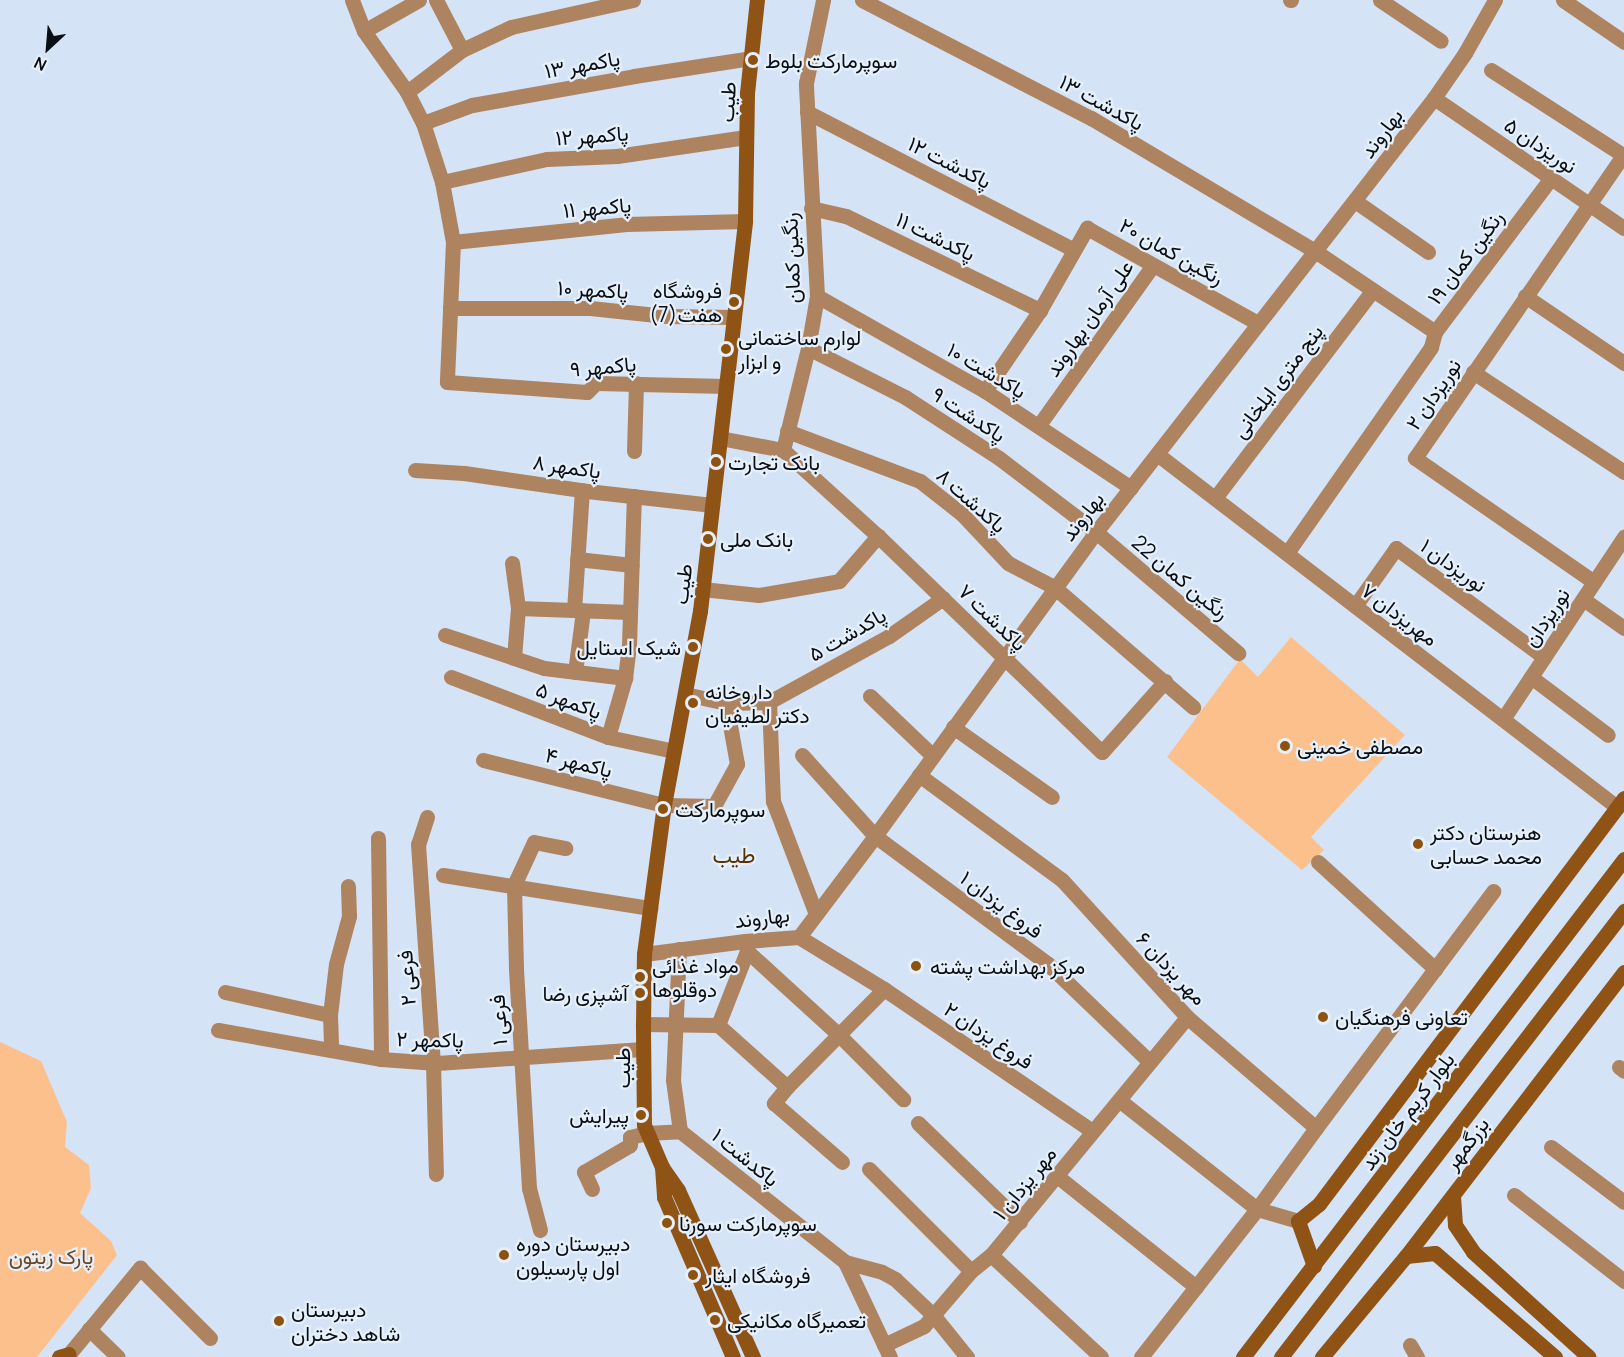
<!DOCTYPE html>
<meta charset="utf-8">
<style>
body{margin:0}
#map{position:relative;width:1624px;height:1357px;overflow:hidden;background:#d4e3f6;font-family:Manrope,Vazirmatn,sans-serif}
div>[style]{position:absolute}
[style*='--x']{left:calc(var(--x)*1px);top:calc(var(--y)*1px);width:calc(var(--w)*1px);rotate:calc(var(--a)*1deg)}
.green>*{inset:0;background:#fcc08c}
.minor>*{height:15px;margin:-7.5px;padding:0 7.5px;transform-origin:7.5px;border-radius:7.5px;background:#ad8360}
.secondary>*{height:15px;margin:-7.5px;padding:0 7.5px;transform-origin:7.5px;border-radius:7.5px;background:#8f5415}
.dots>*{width:16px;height:16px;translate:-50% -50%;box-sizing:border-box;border:3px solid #e6f0fb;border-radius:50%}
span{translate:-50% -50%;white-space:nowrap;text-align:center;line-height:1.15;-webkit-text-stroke:4.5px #e6f0fb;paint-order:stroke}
.poi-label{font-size:21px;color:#090e14}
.left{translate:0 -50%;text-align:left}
.right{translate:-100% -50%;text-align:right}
.street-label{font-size:21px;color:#090e14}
.park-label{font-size:21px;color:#6d451f}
.neighbourhood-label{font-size:22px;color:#5a3204}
.north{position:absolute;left:18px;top:18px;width:60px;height:60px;-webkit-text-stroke:4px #e6f0fb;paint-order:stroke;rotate:206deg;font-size:16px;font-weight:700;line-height:24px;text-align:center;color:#090e14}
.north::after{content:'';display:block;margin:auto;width:21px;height:27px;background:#090e14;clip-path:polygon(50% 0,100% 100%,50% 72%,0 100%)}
</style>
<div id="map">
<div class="green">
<div style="clip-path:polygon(1291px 637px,1405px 735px,1311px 837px,1324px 850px,1302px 870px,1167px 757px,1240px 659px,1258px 677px)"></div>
<div style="clip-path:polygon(0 1042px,41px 1061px,67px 1122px,65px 1147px,89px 1165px,91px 1188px,80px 1213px,111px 1241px,117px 1255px,37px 1357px,0 1357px)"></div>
</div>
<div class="minor">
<div style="--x:352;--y:0;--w:33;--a:69"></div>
<div style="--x:364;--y:31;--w:75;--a:54.8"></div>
<div style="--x:407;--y:92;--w:35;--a:63"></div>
<div style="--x:423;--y:123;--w:62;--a:72.1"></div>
<div style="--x:442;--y:182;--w:61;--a:79.6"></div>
<div style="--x:453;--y:242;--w:140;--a:92.5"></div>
<div style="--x:447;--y:382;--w:140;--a:4.1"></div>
<div style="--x:587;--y:392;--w:13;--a:-45"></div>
<div style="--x:596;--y:383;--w:130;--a:1.3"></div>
<div style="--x:436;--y:0;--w:56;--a:62.5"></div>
<div style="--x:862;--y:0;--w:258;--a:27.3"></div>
<div style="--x:1091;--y:118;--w:261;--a:30.7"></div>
<div style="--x:1315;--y:251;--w:145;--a:34"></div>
<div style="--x:1435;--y:332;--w:193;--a:-53"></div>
<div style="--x:1290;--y:0;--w:1;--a:0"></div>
<div style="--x:1380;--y:0;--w:73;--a:33.9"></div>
<div style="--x:1563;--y:0;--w:74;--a:34.5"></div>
<div style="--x:364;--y:31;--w:63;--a:-29.4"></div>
<div style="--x:1491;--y:70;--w:157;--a:32.8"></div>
<div style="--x:407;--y:92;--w:69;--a:-37.4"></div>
<div style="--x:462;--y:50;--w:54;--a:-25.1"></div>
<div style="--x:511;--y:27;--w:125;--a:-12.5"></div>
<div style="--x:1434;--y:98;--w:230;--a:34.4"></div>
<div style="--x:807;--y:112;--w:299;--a:27.3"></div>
<div style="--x:423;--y:123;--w:52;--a:-20.2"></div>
<div style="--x:472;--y:105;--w:165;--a:-10.1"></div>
<div style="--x:634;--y:76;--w:118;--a:-8.7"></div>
<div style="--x:442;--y:182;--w:107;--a:-12.4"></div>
<div style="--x:547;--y:159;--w:70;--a:-2.5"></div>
<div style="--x:617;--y:156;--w:130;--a:-8.4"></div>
<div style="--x:1355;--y:201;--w:89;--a:34.9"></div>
<div style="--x:811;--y:208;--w:36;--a:13"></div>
<div style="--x:846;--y:216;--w:216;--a:25.9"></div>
<div style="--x:453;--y:242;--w:174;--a:-5.9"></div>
<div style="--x:626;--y:224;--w:119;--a:-1.4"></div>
<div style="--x:817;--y:296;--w:193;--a:29.5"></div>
<div style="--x:985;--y:391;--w:175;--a:33.6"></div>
<div style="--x:1525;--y:296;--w:120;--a:34.1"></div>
<div style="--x:450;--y:308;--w:140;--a:0"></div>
<div style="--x:590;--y:308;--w:76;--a:6"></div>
<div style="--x:666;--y:316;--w:68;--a:0.8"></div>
<div style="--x:808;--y:348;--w:109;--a:26.8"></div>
<div style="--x:905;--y:397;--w:112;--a:33"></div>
<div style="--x:999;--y:458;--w:122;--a:37.3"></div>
<div style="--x:1096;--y:532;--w:187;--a:40.4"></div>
<div style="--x:1473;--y:372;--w:181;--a:33.5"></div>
<div style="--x:985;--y:391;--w:98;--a:-55.8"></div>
<div style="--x:1040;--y:310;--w:95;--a:-60.2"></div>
<div style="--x:1087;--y:228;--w:196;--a:29.1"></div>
<div style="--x:1039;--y:425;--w:196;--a:-54.5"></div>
<div style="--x:787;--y:431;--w:142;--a:20.6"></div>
<div style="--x:920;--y:481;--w:53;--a:38.2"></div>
<div style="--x:962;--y:514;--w:67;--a:46.8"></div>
<div style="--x:1008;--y:563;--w:52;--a:27.6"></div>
<div style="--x:1054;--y:587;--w:184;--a:40.8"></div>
<div style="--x:720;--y:438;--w:64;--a:10.8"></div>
<div style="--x:783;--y:450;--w:105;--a:-76.2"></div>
<div style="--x:808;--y:348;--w:53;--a:-80.2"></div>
<div style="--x:817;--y:296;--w:213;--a:-93"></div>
<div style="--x:806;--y:83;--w:85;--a:-78.4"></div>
<div style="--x:783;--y:450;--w:128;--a:42.2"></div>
<div style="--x:878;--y:536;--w:311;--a:44"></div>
<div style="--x:1102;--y:752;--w:95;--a:-48.4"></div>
<div style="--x:634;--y:451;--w:68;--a:-88.3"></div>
<div style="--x:1157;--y:454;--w:580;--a:37.5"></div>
<div style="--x:415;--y:470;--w:49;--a:3.5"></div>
<div style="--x:464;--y:473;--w:124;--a:8.3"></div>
<div style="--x:587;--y:491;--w:126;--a:6.4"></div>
<div style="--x:1215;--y:498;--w:261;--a:-52.8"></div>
<div style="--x:1287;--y:553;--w:251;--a:-55"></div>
<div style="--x:1431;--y:347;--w:16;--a:-75"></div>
<div style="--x:577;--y:559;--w:55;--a:6.2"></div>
<div style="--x:512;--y:563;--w:45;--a:82.4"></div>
<div style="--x:518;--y:608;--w:50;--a:94.6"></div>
<div style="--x:1594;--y:582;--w:218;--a:-145.3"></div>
<div style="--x:1415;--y:458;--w:369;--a:-55.5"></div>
<div style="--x:702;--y:589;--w:57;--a:6"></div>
<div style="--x:759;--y:595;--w:81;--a:-9.9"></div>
<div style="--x:839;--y:581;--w:60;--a:-49.1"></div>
<div style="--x:1583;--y:599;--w:50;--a:35.3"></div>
<div style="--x:1355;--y:606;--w:71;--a:-54.7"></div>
<div style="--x:1396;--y:548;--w:184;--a:36.4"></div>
<div style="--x:518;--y:608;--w:112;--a:2"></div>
<div style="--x:574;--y:610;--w:120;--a:-86.2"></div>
<div style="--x:445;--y:635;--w:104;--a:18.4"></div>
<div style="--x:544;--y:668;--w:82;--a:7"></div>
<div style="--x:575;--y:672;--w:62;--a:-82.5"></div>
<div style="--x:451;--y:677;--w:168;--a:20.9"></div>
<div style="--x:608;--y:737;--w:67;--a:12"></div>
<div style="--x:1531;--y:677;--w:96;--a:37"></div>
<div style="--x:685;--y:694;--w:42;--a:12.4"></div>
<div style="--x:726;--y:703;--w:43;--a:-1.3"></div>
<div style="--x:769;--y:702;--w:137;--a:-28.8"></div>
<div style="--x:889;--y:636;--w:66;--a:-35.1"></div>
<div style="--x:870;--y:696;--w:87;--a:43.6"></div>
<div style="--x:769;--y:702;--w:99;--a:87.7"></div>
<div style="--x:773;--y:801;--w:121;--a:69.2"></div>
<div style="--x:1503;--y:719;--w:219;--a:-56.4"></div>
<div style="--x:953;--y:727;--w:121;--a:35.3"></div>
<div style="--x:608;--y:737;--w:61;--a:-73.9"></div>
<div style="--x:625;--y:678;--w:33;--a:-83"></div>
<div style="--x:629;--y:645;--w:149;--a:-88.1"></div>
<div style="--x:802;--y:755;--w:109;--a:48"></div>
<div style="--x:875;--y:836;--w:215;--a:36.5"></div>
<div style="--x:1048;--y:964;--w:141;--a:43.9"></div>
<div style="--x:483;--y:760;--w:187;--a:14"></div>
<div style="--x:664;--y:805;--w:50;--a:1.1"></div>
<div style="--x:714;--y:806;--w:48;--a:-61.3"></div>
<div style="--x:737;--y:764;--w:62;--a:-100.2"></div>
<div style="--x:919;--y:775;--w:177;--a:36.3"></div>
<div style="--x:1062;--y:880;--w:185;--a:47.6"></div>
<div style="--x:1187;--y:1017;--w:170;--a:40.7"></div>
<div style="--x:1316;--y:1128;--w:100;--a:126.1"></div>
<div style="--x:1257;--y:1209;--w:188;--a:128.1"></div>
<div style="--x:427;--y:817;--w:28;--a:108"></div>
<div style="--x:418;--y:844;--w:220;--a:86.1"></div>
<div style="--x:433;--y:1063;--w:111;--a:88.5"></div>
<div style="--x:378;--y:838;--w:221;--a:89.2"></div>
<div style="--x:1318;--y:862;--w:159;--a:42.4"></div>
<div style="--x:443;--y:875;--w:210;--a:9.1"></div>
<div style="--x:799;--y:937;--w:100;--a:31.5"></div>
<div style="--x:884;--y:989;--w:252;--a:34.3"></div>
<div style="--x:679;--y:949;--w:131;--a:92.6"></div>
<div style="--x:673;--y:1080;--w:51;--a:82.2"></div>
<div style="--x:680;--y:1131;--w:211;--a:38.4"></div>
<div style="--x:845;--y:1262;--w:38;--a:15"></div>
<div style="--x:882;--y:1272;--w:15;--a:28"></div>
<div style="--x:895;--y:1279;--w:54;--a:43.5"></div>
<div style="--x:934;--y:1316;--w:53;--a:51.2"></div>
<div style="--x:747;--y:951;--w:125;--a:42.4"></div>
<div style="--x:839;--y:1035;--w:91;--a:45"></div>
<div style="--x:644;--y:954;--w:102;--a:-7.3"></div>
<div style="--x:745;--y:941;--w:54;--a:-4.2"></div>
<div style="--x:799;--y:937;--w:126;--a:-53"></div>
<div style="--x:875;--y:836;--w:376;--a:-54"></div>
<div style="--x:1096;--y:532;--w:550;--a:-52.09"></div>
<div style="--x:1434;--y:98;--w:55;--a:-55.4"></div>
<div style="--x:1465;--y:53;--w:61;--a:-60.5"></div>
<div style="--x:225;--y:992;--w:107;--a:12.4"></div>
<div style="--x:330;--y:1015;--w:35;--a:88"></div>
<div style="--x:330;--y:1015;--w:51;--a:-83.3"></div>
<div style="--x:336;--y:964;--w:50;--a:-74.8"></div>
<div style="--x:349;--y:916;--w:30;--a:-92"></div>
<div style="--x:643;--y:1024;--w:75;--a:0.8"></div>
<div style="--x:718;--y:1025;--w:93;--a:41.9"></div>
<div style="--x:787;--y:1087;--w:21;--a:129"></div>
<div style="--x:774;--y:1103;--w:90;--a:40.9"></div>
<div style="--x:718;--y:1025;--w:79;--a:-68.6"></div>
<div style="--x:747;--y:951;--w:7;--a:-98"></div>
<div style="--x:218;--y:1030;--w:166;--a:10.1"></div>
<div style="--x:381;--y:1059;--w:56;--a:4.1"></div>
<div style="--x:437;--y:1063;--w:206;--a:-3.9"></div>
<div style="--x:1619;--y:1067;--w:6;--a:39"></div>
<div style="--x:787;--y:1087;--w:138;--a:-45.3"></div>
<div style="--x:1119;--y:1100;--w:176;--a:38.3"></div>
<div style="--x:1257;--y:1209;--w:43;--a:16.3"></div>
<div style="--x:918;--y:1123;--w:142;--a:44.1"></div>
<div style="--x:1316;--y:1128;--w:296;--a:-53.2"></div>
<div style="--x:1551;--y:1147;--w:91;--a:37"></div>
<div style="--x:869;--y:1169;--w:144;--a:45"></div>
<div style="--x:1057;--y:1176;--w:178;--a:38.6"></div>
<div style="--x:592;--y:1189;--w:19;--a:-115"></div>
<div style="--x:584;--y:1172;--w:53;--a:-30.4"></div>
<div style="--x:630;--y:1145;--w:8;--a:-90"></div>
<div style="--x:630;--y:1137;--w:17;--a:-13"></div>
<div style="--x:647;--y:1133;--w:33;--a:-3"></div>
<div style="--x:1514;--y:1195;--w:140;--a:38"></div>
<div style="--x:540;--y:1230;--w:43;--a:-104.7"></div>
<div style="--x:529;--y:1188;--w:220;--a:-93.4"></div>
<div style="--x:516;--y:968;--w:83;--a:-91.4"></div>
<div style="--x:514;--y:885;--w:47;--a:-65.1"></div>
<div style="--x:534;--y:842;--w:32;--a:11"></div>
<div style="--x:991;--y:1255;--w:150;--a:42.8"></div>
<div style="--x:845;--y:1262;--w:105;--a:64.7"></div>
<div style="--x:89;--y:1329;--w:40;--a:44"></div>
<div style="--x:884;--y:1345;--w:44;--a:-25.4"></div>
<div style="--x:924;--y:1326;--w:72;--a:-49.5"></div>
<div style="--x:971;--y:1271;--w:26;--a:-39"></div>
<div style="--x:991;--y:1255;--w:308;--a:-50.5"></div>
<div style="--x:1410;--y:1345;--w:14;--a:60"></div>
<div style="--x:69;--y:1354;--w:112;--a:-50.5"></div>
<div style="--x:140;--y:1268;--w:99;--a:45"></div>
</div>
<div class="secondary">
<div style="--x:662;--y:1167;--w:30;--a:86"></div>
<div style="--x:664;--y:1197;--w:174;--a:66.7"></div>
<div style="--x:1453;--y:1196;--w:29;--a:86"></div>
<div style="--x:1455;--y:1225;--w:32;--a:56"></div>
<div style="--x:1473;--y:1252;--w:156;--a:42.2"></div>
<div style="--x:1406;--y:1256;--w:29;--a:-6"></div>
<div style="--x:1435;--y:1253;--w:159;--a:40.9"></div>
<div style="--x:1314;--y:1266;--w:48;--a:-109.6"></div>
<div style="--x:1298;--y:1221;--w:27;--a:-39"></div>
<div style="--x:1319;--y:1204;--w:508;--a:-53.08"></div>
<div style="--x:59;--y:1357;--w:10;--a:-17"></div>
<div style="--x:753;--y:1357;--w:183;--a:-114.2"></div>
<div style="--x:678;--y:1190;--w:28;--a:-125"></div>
<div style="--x:662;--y:1167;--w:46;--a:-113.2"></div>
<div style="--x:644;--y:1125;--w:101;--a:-90.6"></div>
<div style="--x:643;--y:1024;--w:70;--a:-89.2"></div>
<div style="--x:644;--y:954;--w:150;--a:-82.4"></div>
<div style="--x:664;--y:805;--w:197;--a:-79.5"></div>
<div style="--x:700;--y:611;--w:393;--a:-83.4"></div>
<div style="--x:745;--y:221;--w:128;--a:-89.1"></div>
<div style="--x:747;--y:93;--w:94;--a:-83.9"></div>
<div style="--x:1243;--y:1357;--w:627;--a:-52.58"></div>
<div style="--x:1281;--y:1357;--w:563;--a:-52.44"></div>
<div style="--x:1322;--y:1357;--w:131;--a:-50.3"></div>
<div style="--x:1406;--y:1256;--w:358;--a:-52.5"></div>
</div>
<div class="dots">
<div style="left:753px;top:60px;background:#8d5210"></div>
<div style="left:734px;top:302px;background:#8d5210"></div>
<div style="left:726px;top:349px;background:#8d5210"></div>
<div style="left:716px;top:462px;background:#8d5210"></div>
<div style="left:708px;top:539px;background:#8d5210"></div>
<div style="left:693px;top:647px;background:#8d5210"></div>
<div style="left:693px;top:703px;background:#8d5210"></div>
<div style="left:1285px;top:746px;background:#8d5210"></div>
<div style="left:663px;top:809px;background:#8d5210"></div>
<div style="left:1418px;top:844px;background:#8d5210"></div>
<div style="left:916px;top:966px;background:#8d5210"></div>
<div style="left:640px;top:977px;background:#8d5210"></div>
<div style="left:640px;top:993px;background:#8d5210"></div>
<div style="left:1323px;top:1017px;background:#8d5210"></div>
<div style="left:641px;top:1115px;background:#8d5210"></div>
<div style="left:667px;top:1223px;background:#8d5210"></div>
<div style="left:504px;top:1255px;background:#8d5210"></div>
<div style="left:693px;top:1275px;background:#8d5210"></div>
<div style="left:715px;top:1320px;background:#8d5210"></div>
<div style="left:279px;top:1321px;background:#8d5210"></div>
</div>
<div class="poi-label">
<span class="left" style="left:765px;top:60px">سوپرمارکت بلوط</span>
<span class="right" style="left:722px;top:302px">فروشگاه<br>هفت(7)</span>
<span class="left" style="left:738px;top:349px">لوارم ساختمانی<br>و ابزار</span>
<span class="left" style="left:728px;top:462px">بانک تجارت</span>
<span class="left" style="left:720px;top:539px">بانک ملی</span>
<span class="right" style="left:681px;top:647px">شیک استایل</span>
<span class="left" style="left:705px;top:703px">داروخانه<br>دکتر لطیفیان</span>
<span class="left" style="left:1297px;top:746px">مصطفی خمینی</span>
<span class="left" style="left:675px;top:809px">سوپرمارکت</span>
<span class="left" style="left:1430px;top:844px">هنرستان دکتر<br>محمد حسابی</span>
<span class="left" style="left:652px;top:977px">مواد غذائی<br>دوقلوها</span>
<span class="left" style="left:930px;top:966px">مرکز بهداشت پشته</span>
<span class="right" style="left:628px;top:993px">آشپزی رضا</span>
<span class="left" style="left:1335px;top:1017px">تعاونی فرهنگیان</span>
<span class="right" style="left:629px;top:1115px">پیرایش</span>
<span class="left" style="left:679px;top:1223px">سوپرمارکت سورنا</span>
<span class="left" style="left:516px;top:1255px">دبیرستان دوره<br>اول پارسیلون</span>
<span class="left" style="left:705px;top:1275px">فروشگاه ایثار</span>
<span class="left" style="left:291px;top:1321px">دبیرستان<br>شاهد دختران</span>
<span class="left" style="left:727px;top:1320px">تعمیرگاه مکانیکی</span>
</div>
<div class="street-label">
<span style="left:582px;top:64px;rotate:-10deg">پاکمهر ۱۳</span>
<span style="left:727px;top:102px;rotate:-87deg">طیب</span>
<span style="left:1102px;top:102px;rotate:29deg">پاکدشت ۱۳</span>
<span style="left:1381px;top:133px;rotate:-53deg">بهاروند</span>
<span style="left:592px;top:135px;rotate:-4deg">پاکمهر ۱۲</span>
<span style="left:1541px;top:145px;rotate:34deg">نوریزدان ۵</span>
<span style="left:950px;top:162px;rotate:27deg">پاکدشت ۱۲</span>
<span style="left:597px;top:207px;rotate:-5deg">پاکمهر ۱۱</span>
<span style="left:936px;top:236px;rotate:26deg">پاکدشت ۱۱</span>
<span style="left:1172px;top:251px;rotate:29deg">رنگین کمان ۲۰</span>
<span style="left:1465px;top:257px;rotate:-53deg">رنگین کمان ۱۹</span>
<span style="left:791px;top:258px;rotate:-92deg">رنگین کمان</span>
<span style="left:593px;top:289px;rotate:3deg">پاکمهر ۱۰</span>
<span style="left:1089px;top:318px;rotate:-55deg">علی آرمان بهاروند</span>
<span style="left:603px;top:366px;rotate:-5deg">پاکمهر ۹</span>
<span style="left:987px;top:370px;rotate:31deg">پاکدشت ۱۰</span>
<span style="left:1277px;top:381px;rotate:-53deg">پنج متری ایلخانی</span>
<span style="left:1433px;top:394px;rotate:-56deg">نوریزدان ۲</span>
<span style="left:969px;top:414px;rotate:33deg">پاکدشت ۹</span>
<span style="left:567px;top:466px;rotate:8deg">پاکمهر ۸</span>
<span style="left:972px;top:500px;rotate:42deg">پاکدشت ۸</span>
<span style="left:1082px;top:516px;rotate:-52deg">بهاروند</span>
<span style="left:1454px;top:565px;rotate:36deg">نوریزدان ۱</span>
<span style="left:1181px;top:577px;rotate:40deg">رنگین کمان 22</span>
<span style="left:682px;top:584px;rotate:-83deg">طیب</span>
<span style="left:1400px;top:614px;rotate:37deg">مهریزدان ۷</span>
<span style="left:993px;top:617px;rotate:44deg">پاکدشت ۷</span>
<span style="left:1546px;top:617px;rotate:-56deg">نوریزدان</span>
<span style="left:847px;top:634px;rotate:-30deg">پاکدشت ۵</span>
<span style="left:569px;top:700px;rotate:21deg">پاکمهر ۵</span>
<span style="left:579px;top:762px;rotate:14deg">پاکمهر ۴</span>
<span style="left:1002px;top:904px;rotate:37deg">فروغ یزدان ۱</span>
<span style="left:762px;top:917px;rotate:-7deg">بهاروند</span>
<span style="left:1172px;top:968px;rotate:47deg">مهر یزدان ۶</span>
<span style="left:406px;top:978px;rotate:-94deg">فرعی ۲</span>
<span style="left:498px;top:1020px;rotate:-93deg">فرعی ۱</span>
<span style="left:989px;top:1035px;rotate:34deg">فروغ یزدان ۲</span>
<span style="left:430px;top:1039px;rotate:1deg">پاکمهر ۲</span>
<span style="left:622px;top:1068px;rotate:-90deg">طیب</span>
<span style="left:1407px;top:1111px;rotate:-53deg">بلوار کریم خان زند</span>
<span style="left:1466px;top:1143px;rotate:-53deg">بزرگمهر</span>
<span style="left:746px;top:1157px;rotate:39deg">پاکدشت ۱</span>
<span style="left:1024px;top:1183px;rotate:-51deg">مهر یزدان ۱</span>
</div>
<div class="park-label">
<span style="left:51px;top:1256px">پارک زیتون</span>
</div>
<div class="neighbourhood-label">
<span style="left:734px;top:856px">طیب</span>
</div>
<div class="north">N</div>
</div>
